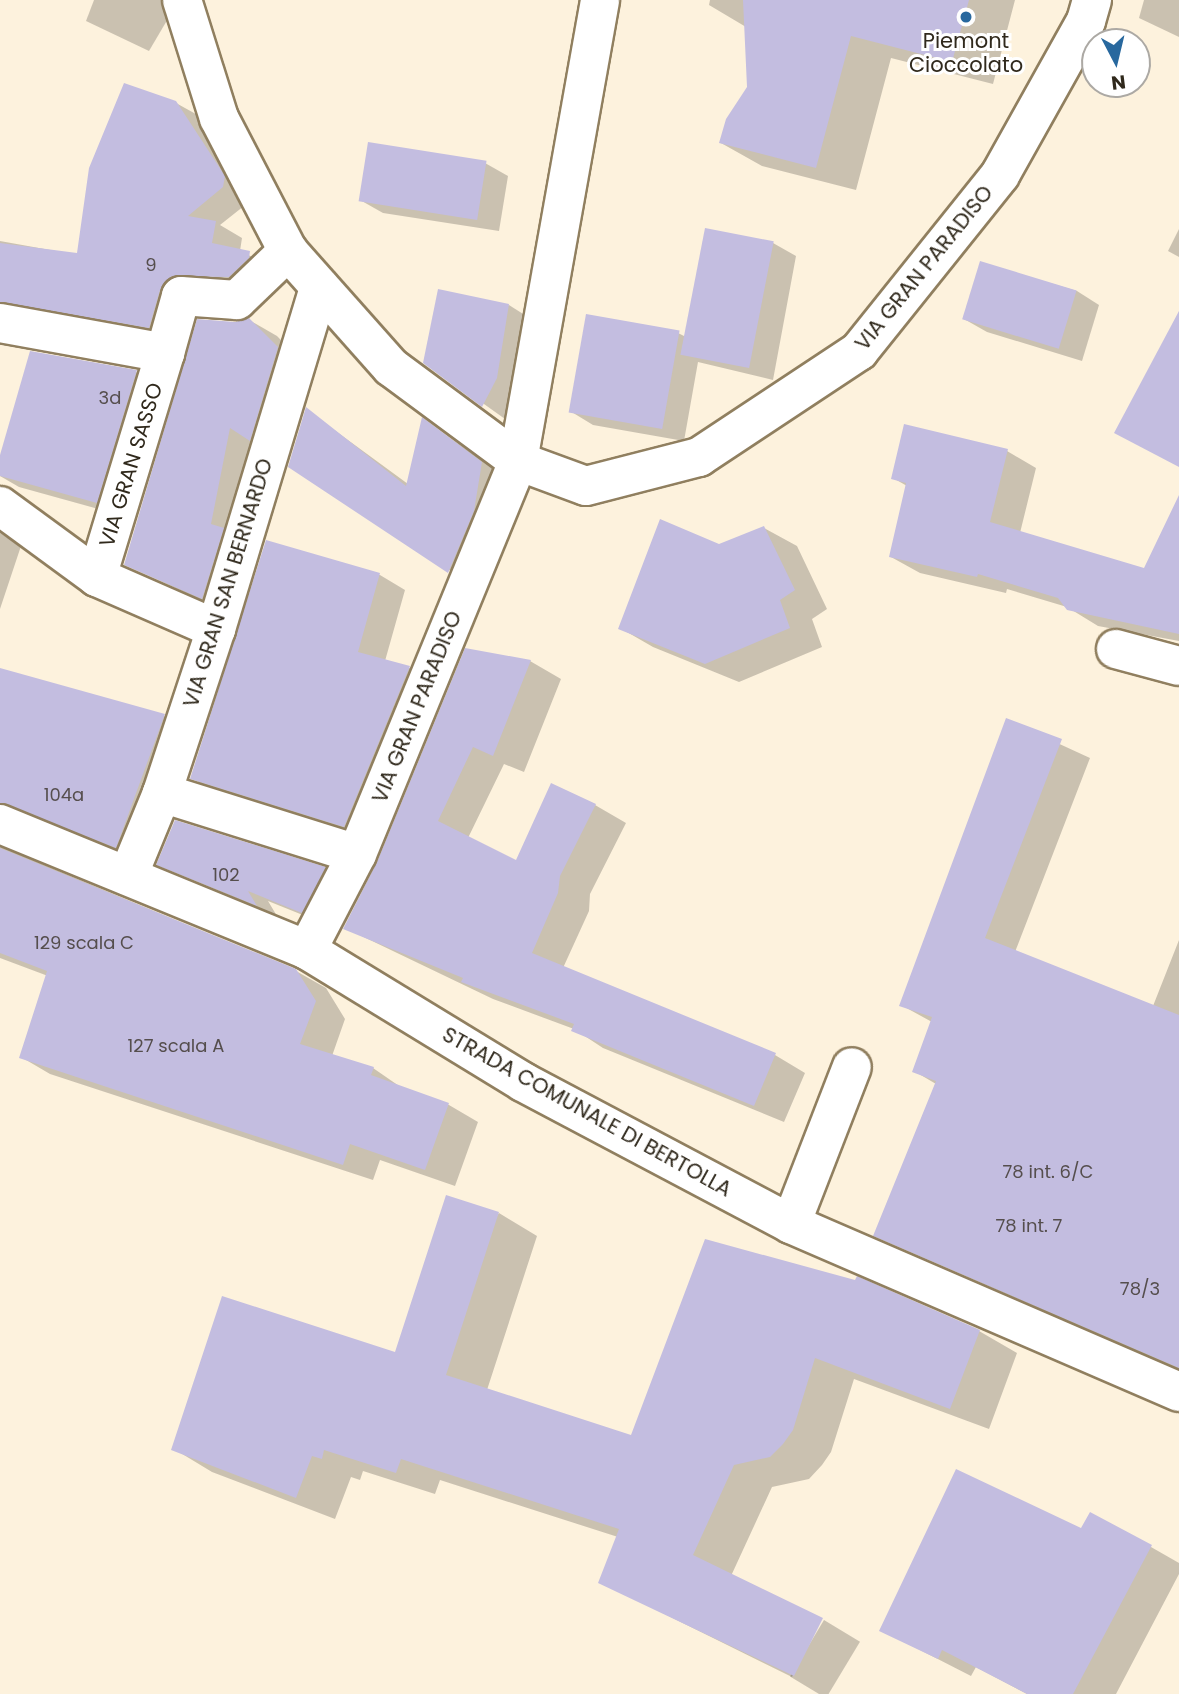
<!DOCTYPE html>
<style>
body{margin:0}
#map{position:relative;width:1179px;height:1694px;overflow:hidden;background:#fdf2dd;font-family:Poppins,sans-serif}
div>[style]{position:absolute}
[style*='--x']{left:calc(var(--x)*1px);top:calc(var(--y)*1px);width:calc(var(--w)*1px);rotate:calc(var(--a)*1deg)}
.shadow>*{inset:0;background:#0003;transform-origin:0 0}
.building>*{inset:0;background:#c3bde0;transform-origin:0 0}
.roads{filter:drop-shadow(2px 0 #907f5f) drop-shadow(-2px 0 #907f5f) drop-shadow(0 2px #907f5f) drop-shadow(0 -2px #907f5f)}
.minor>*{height:38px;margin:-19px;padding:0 19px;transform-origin:19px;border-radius:19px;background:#fff}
.dots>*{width:19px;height:19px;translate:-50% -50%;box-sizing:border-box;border:4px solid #fff;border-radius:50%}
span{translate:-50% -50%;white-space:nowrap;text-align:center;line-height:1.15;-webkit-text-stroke:6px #fff;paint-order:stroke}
.number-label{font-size:18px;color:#554e4d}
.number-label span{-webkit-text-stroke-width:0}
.poi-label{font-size:21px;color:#30291c}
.street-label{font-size:21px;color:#30291c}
.north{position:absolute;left:1081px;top:28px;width:70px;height:70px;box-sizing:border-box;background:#fff;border:2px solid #aca9a4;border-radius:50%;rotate:173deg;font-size:19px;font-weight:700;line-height:28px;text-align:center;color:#30291c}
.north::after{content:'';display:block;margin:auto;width:24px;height:32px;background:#28689e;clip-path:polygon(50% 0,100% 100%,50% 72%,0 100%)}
</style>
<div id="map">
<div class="shadow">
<div style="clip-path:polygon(94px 0,179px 0,149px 51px,86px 21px)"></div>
<div style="clip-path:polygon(710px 0,1015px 0,993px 84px,891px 58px,856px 190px,762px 166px,721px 143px,749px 87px,746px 27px,709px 5px)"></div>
<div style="clip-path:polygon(1144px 0,1179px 0,1179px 37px,1139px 18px)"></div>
<div style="clip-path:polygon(176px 103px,203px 118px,249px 202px,220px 225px,242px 238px,240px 251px,275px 268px,199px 290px,176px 342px,0 321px,0 241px,78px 255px)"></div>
<div style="clip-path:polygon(485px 163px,508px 176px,499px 231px,383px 213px,360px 200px)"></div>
<div style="clip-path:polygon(1179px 229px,1179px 257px,1168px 251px)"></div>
<div style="clip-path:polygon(773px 243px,796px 256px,773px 380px,698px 362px,684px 441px,593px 425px,570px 411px,678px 333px,686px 337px)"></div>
<div style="clip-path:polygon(981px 263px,1077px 291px,1099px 305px,1082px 361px,987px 332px,964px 319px)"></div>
<div style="clip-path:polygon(509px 305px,531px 319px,519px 392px,505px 419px,425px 362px)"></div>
<div style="clip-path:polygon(249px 320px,277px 336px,305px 365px,230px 614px,126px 564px,236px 324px)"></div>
<div style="clip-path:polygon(136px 372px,159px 385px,120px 515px,19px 487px,0 476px,0 461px)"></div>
<div style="clip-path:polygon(307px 410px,408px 484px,423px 420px,505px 476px,472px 585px,290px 466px)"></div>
<div style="clip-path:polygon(1007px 451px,1036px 468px,1020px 533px,1145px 570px,1179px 546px,1179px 641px,1098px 626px,1067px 607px,1007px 589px,1006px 593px,920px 573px,891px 557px,907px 486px,893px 478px)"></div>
<div style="clip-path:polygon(764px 528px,797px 546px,827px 609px,812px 619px,822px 647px,739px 682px,653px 647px,620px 628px,719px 546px)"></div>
<div style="clip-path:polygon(0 533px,21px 546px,0 609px)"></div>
<div style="clip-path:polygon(267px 542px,380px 575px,405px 590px,385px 661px,410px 668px,435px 683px,370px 841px,218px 793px,192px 778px)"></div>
<div style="clip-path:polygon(530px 661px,561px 679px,524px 772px,504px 764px,468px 838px,516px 862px,595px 805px,626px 823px,590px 894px,589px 911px,563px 968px,775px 1055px,805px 1073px,784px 1122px,603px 1048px,574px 1029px,493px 999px,345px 928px)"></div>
<div style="clip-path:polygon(0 670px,164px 716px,194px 733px,146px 863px,9px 832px,11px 851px,296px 971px,326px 988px,345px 1019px,332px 1056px,373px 1068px,402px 1088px,449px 1105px,478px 1122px,455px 1186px,380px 1160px,373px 1180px,50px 1074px,21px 1057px,48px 976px,0 958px)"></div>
<div style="clip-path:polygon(1007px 720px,1090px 758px,1015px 952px,1153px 1006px,1179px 940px,1179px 1371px,875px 1235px,936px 1084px,914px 1071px,932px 1022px,901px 1005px)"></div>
<div style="clip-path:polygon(159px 864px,325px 869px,347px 882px,325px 924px,268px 901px,277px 916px)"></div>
<div style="clip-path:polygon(499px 1213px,537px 1236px,487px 1390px,632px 1437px,707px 1241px,979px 1331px,1017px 1353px,989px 1429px,854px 1379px,831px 1452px,822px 1465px,809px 1479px,772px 1487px,731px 1576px,820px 1619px,792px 1677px,600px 1582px,618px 1537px,440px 1480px,435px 1494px,363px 1471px,360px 1480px,351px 1477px,335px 1519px,212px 1472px,174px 1449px,396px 1354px)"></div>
<div style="clip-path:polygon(1082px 1530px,1151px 1547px,1179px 1563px,1179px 1574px,1116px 1694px,1027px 1694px,976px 1667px,971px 1676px,881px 1630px)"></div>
<div style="left:824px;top:1620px;width:42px;height:66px;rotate:31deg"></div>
</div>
<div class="building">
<div style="clip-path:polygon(743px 0,969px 0,952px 62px,851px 36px,816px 168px,719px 143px,726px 119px,747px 87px)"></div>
<div style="clip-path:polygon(124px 83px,176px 101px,225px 176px,223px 187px,188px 216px,216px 221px,212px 243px,250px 251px,249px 258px,229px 277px,172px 276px,160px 290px,149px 328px,0 302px,0 243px,77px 253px,89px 168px)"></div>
<div style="left:368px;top:142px;width:120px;height:60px;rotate:9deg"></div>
<div style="left:705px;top:228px;width:70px;height:129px;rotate:11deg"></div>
<div style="left:980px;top:261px;width:101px;height:61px;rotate:17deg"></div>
<div style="clip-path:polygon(438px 289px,509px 304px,497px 378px,482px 407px,423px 363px)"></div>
<div style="clip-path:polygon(1179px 311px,1179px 467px,1114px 433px)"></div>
<div style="left:586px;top:314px;width:95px;height:100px;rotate:10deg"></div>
<div style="clip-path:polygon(249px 318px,278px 347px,250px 441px,230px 428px,211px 524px,224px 528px,202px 599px,124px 565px,197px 319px,235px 322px)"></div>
<div style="clip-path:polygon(30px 351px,137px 370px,97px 503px,0 476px,0 455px)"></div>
<div style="clip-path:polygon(306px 407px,406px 486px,422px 417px,482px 462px,474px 511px,448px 573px,288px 467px)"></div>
<div style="clip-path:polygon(904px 424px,1008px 449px,990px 522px,1144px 568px,1179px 495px,1179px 634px,1067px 610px,1058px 598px,978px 574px,977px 577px,889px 557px,906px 483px,891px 479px)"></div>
<div style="clip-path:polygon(660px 519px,719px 544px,764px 526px,795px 590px,780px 600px,790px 628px,705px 664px,618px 629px)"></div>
<div style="clip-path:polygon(266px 540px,380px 573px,358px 652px,410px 666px,344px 827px,190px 779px)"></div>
<div style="clip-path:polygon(465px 648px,531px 660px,493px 756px,473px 747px,438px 821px,516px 860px,551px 783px,596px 804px,560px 876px,558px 893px,532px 953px,776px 1053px,754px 1106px,571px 1031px,574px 1024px,461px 982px,463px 978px,343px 929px,377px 862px)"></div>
<div style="clip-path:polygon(0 668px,165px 714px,116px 848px,0 803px)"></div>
<div style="clip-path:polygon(1006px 718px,1062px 739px,985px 938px,1179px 1015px,1179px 1368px,873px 1236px,936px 1081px,912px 1072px,932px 1017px,899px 1006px)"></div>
<div style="clip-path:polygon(175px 820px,326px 867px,302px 913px,248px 891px,257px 906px,156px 865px)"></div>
<div style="clip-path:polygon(0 848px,296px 969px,316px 1001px,300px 1044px,374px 1067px,371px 1075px,449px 1103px,425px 1170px,350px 1144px,343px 1165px,19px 1058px,47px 971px,0 953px)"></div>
<div style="clip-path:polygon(446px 1195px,499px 1212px,446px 1375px,631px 1435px,705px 1239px,855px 1280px,857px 1276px,980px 1330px,950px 1409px,815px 1358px,793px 1430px,783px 1444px,770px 1457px,734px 1465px,693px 1555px,823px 1618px,794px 1676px,598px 1583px,619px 1529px,401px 1459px,396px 1473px,324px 1450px,322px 1459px,312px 1456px,296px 1498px,171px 1450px,222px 1296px,395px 1352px)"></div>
<div style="clip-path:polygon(956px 1469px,1081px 1528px,1090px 1512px,1152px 1545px,1073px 1694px,1027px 1694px,942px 1650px,938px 1659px,879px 1631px)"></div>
</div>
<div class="roads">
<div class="minor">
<div style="--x:182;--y:0;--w:124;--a:72.6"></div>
<div style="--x:219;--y:118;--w:150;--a:62.6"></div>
<div style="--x:288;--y:251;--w:155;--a:48.4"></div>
<div style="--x:391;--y:367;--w:158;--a:36.5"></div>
<div style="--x:518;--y:461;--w:72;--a:20.2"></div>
<div style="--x:586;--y:486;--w:117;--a:-14.4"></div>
<div style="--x:699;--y:457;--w:192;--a:-33.5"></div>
<div style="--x:859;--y:351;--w:226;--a:-51.3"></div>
<div style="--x:1000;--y:175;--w:176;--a:-60.8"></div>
<div style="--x:1086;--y:21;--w:22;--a:-74"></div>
<div style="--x:0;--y:323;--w:168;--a:10.3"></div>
<div style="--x:165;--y:353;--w:59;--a:-74.3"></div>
<div style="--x:181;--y:296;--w:56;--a:4.1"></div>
<div style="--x:237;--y:300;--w:71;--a:-43.9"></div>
<div style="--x:0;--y:506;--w:120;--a:36.2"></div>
<div style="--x:97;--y:577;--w:130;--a:23.6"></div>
<div style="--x:97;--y:577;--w:234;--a:-73.1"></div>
<div style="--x:1116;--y:649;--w:65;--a:15.1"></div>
<div style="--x:162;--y:793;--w:204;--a:17.4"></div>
<div style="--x:0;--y:824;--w:332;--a:22.3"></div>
<div style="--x:307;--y:950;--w:253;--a:31.4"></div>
<div style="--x:523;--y:1082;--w:303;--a:27.9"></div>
<div style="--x:791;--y:1224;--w:423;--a:23.4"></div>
<div style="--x:128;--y:876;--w:90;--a:-67.7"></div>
<div style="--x:162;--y:793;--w:173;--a:-71.8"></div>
<div style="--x:216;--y:629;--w:357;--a:-73.2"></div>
<div style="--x:307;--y:950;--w:108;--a:-62.5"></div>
<div style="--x:357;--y:854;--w:425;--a:-67.7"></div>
<div style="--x:518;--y:461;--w:468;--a:-79.9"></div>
<div style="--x:791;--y:1224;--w:168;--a:-68.8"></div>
</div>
</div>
<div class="dots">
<div style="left:966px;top:17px;background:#28689e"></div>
</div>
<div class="number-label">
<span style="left:151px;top:265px">9</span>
<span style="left:110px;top:398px">3d</span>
<span style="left:64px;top:795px">104a</span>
<span style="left:226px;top:875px">102</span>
<span style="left:84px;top:943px">129 scala C</span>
<span style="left:176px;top:1046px">127 scala A</span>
<span style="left:1048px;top:1172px">78 int. 6/C</span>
<span style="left:1029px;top:1226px">78 int. 7</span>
<span style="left:1140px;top:1289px">78/3</span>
</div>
<div class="poi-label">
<span style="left:966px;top:53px">Piemont<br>Cioccolato</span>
</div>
<div class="street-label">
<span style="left:924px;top:268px;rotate:-51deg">VIA GRAN PARADISO</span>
<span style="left:131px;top:465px;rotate:-73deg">VIA GRAN SASSO</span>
<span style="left:228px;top:583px;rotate:-73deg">VIA GRAN SAN BERNARDO</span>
<span style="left:417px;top:707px;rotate:-68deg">VIA GRAN PARADISO</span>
<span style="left:587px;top:1112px;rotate:29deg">STRADA COMUNALE DI BERTOLLA</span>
</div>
<div class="north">N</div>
</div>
